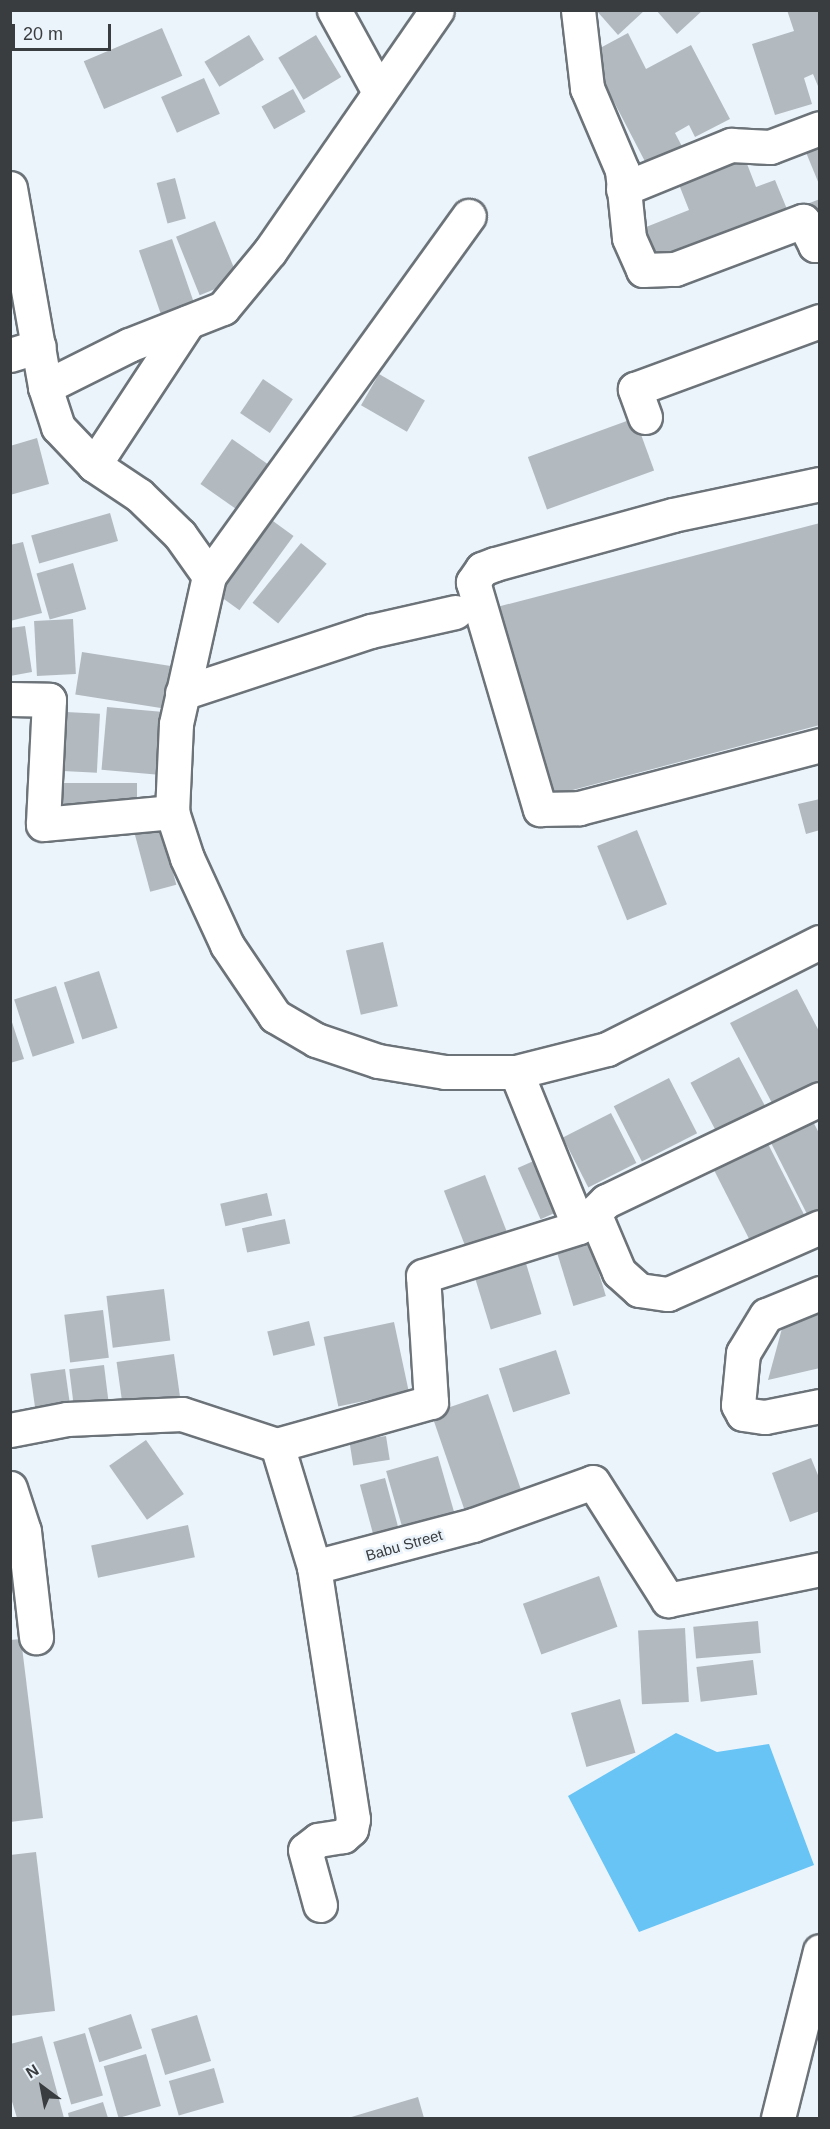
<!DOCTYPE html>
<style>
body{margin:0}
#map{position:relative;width:830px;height:2129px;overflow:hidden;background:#ecf4fb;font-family:Helvetica,sans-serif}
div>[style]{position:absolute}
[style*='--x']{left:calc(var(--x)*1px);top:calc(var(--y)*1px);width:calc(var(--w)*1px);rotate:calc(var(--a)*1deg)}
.water>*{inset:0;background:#67c4f5}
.building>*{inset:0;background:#b2bac0;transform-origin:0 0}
.roads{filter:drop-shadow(2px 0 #6c7379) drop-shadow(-2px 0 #6c7379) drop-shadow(0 2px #6c7379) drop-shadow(0 -2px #6c7379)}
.minor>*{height:33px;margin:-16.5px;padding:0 16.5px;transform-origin:16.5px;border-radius:16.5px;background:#fff}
.major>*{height:33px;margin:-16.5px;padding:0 16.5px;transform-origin:16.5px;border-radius:16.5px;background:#fff}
span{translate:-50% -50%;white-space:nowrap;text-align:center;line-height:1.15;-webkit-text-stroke:5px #ecf4fb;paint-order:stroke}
.street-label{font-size:15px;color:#3a3d3f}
.frame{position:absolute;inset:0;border:12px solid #3a3d3f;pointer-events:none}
.north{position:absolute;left:12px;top:2057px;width:60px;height:60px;-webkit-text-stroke:4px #ecf4fb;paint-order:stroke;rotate:328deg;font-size:16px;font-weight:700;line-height:24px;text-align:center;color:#3a3d3f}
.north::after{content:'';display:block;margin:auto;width:21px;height:27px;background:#3a3d3f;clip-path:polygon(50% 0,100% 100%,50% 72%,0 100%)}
.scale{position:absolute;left:12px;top:24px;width:99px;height:27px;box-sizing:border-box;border:3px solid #3a3d3f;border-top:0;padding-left:8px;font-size:18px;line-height:21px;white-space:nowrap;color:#3a3d3f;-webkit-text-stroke:4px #ecf4fb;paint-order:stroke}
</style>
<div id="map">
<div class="water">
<div style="clip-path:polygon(676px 1733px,717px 1752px,769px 1744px,814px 1865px,639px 1932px,568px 1796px)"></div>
</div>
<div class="building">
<div style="clip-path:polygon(596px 10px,645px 10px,618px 35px)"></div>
<div style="clip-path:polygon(656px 10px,703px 10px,677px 34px)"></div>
<div style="clip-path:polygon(787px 10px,820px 10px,820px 91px,813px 74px,804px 78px,812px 104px,775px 115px,752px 44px,794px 31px)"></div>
<div style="left:162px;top:28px;width:52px;height:85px;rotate:67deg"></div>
<div style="clip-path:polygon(628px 33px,646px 69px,691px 45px,730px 119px,695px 137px,689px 125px,675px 133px,686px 154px,651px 173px,589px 54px)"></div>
<div style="left:249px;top:35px;width:29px;height:52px;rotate:59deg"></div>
<div style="left:316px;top:35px;width:49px;height:44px;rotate:59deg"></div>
<div style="left:204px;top:78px;width:39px;height:47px;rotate:66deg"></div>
<div style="left:293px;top:89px;width:26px;height:36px;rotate:61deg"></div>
<div style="clip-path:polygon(820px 144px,820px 184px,819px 184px,805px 150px)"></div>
<div style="clip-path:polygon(742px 151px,756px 187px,775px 180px,789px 214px,655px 267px,641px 229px,689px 210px,676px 177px)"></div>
<div style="left:175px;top:178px;width:42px;height:19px;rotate:75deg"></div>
<div style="clip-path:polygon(820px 199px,820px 235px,819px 235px,807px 204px)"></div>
<div style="left:215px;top:221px;width:63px;height:42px;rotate:68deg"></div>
<div style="left:172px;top:239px;width:75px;height:35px;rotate:71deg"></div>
<div style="left:379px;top:374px;width:53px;height:36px;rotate:30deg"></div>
<div style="left:263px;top:379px;width:36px;height:41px;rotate:34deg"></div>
<div style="left:635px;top:418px;width:56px;height:114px;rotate:70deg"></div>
<div style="clip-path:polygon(37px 438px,49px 484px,10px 495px,10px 446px)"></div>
<div style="left:232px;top:439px;width:57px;height:55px;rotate:35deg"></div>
<div style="left:110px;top:513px;width:29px;height:82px;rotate:74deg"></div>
<div style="left:262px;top:513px;width:39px;height:92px;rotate:36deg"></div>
<div style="clip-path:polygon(820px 523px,820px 725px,546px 797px,497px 607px)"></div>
<div style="clip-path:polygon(23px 542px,42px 613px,10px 621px,10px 545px)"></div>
<div style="left:301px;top:543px;width:33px;height:77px;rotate:39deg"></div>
<div style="left:73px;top:563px;width:48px;height:38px;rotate:74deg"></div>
<div style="left:73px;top:619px;width:55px;height:39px;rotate:87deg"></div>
<div style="clip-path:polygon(25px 626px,32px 672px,10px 676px,10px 628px)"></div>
<div style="left:82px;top:652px;width:93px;height:43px;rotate:9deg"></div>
<div style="left:107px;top:707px;width:57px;height:63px;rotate:5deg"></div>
<div style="left:66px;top:712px;width:34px;height:59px;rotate:3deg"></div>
<div style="left:137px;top:783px;width:27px;height:88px;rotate:90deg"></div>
<div style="clip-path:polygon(820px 799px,820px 830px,806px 834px,798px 804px)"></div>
<div style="left:160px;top:824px;width:63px;height:27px;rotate:75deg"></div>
<div style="left:637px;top:830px;width:80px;height:43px;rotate:68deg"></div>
<div style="left:383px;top:942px;width:66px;height:38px;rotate:77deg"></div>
<div style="left:99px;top:971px;width:60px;height:37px;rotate:72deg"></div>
<div style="left:56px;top:986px;width:60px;height:44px;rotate:72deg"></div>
<div style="clip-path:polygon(797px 989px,820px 1033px,820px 1081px,773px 1105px,730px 1023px)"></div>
<div style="clip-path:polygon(10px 1016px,24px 1059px,10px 1063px)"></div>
<div style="left:739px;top:1057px;width:55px;height:55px;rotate:62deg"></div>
<div style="left:669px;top:1078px;width:62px;height:62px;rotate:63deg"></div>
<div style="clip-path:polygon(808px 1112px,820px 1135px,820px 1218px,811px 1222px,766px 1133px)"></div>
<div style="left:611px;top:1113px;width:56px;height:54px;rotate:63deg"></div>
<div style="left:764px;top:1136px;width:96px;height:60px;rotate:63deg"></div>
<div style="left:547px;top:1155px;width:56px;height:32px;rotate:66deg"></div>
<div style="left:485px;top:1175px;width:60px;height:44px;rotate:69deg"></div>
<div style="left:267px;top:1193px;width:23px;height:48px;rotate:77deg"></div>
<div style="left:285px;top:1219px;width:25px;height:44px;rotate:78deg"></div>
<div style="left:586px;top:1231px;width:68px;height:34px;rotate:73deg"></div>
<div style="left:521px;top:1247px;width:70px;height:53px;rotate:73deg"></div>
<div style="left:164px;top:1289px;width:52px;height:58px;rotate:83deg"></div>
<div style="clip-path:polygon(820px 1301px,820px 1368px,768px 1380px,787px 1310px)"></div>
<div style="left:103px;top:1310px;width:48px;height:39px;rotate:83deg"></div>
<div style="left:309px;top:1321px;width:25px;height:43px;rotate:76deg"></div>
<div style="left:394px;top:1322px;width:71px;height:72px;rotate:78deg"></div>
<div style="left:556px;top:1350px;width:46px;height:60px;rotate:72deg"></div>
<div style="left:174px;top:1354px;width:45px;height:58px;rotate:82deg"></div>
<div style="left:104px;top:1365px;width:38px;height:35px;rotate:83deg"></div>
<div style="left:65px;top:1369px;width:35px;height:35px;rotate:82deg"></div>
<div style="left:488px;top:1394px;width:109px;height:60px;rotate:71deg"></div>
<div style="left:386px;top:1436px;width:24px;height:37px;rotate:81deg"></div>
<div style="left:146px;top:1440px;width:66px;height:45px;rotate:55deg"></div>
<div style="left:438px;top:1456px;width:62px;height:54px;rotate:74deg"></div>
<div style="clip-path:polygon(811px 1458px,820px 1480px,820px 1511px,790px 1522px,772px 1473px)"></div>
<div style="left:385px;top:1478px;width:51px;height:26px;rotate:75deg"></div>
<div style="left:188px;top:1525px;width:33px;height:99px;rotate:78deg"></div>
<div style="left:599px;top:1576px;width:54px;height:81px;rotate:70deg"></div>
<div style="left:758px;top:1621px;width:32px;height:65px;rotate:85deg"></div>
<div style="left:685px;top:1628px;width:74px;height:47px;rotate:87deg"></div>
<div style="clip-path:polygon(21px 1639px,43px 1818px,10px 1822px,10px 1640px)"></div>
<div style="left:753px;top:1660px;width:35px;height:57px;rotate:83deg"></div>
<div style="left:620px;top:1699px;width:56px;height:51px;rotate:74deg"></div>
<div style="clip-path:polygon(36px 1852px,55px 2011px,10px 2016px,10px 1855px)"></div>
<div style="left:131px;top:2014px;width:36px;height:45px;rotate:72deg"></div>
<div style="left:197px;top:2015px;width:48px;height:48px;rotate:73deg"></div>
<div style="left:85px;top:2033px;width:65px;height:33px;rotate:74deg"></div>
<div style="clip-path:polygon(42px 2036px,64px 2118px,17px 2118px,10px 2095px,10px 2044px)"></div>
<div style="left:146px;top:2054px;width:54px;height:44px;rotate:74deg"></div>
<div style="left:214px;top:2068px;width:36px;height:47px;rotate:74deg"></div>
<div style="clip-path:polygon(418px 2097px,424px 2118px,348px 2118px)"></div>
<div style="clip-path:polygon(103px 2102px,108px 2118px,69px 2118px,68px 2113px)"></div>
</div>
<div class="roads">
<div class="minor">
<div style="--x:334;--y:10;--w:94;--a:61.2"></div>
<div style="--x:578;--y:10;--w:79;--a:83.4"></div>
<div style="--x:587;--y:88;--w:89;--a:66.9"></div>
<div style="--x:622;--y:170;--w:68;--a:84.1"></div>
<div style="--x:629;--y:238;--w:35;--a:66"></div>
<div style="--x:643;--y:270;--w:32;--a:-2"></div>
<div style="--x:675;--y:269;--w:137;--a:-20.6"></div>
<div style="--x:803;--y:221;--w:27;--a:63"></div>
<div style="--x:815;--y:245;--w:5;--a:-22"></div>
<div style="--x:10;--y:188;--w:202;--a:80"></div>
<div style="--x:45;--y:387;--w:42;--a:72"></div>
<div style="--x:58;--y:427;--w:52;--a:46.5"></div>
<div style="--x:94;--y:465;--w:54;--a:33.7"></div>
<div style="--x:139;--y:495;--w:57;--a:44.3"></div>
<div style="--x:180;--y:535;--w:50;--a:54.7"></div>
<div style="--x:209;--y:576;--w:152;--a:102.6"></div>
<div style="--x:176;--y:724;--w:88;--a:92.6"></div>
<div style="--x:172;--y:812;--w:48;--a:71.9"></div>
<div style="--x:187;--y:858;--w:96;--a:65.3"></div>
<div style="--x:227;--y:945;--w:86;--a:55.9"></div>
<div style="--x:275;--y:1016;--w:48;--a:30.3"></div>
<div style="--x:316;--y:1040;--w:65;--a:18.7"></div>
<div style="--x:378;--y:1061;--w:68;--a:9.3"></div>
<div style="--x:445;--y:1072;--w:71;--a:0"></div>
<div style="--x:516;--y:1072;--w:94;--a:-14.2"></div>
<div style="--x:607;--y:1049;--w:238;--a:-26.7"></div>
<div style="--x:623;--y:189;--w:117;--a:-22.2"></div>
<div style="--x:731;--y:145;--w:39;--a:3"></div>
<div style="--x:770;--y:147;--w:53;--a:-20.8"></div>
<div style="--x:10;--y:355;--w:30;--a:-17"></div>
<div style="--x:45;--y:387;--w:94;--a:-26.6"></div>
<div style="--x:129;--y:345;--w:101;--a:-21.5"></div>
<div style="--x:223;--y:308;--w:74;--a:-50.5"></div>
<div style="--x:270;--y:251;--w:293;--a:-55.3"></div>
<div style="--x:645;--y:417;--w:30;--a:-110"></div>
<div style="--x:635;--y:389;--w:197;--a:-20.2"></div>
<div style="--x:94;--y:465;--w:171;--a:-56.7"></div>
<div style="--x:820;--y:484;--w:150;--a:168.1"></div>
<div style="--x:673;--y:515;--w:185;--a:164.6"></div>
<div style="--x:495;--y:564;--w:14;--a:159"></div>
<div style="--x:482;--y:569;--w:16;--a:125"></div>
<div style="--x:473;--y:582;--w:237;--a:73.6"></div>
<div style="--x:540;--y:809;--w:39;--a:-1"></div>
<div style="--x:579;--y:808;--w:249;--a:-14.6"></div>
<div style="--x:209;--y:576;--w:444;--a:-54.2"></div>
<div style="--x:182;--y:693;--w:199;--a:-18.2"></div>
<div style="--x:371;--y:631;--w:86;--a:-12.7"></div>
<div style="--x:10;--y:699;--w:39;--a:1"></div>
<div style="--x:49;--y:700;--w:124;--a:92.8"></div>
<div style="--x:43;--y:824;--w:130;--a:-5.3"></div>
<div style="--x:820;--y:1099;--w:237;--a:154.5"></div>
<div style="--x:606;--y:1201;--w:17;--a:135"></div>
<div style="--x:594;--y:1213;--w:64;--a:67"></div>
<div style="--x:619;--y:1272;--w:27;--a:42"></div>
<div style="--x:639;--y:1290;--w:29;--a:8"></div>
<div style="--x:668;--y:1294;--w:166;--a:-23.8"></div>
<div style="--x:820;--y:1293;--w:58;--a:157.8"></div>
<div style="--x:766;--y:1315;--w:44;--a:121.2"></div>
<div style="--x:743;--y:1353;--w:52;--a:95.5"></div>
<div style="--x:738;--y:1405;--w:10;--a:61"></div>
<div style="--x:743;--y:1414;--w:22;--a:8"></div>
<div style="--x:765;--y:1417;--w:56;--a:-11.3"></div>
<div style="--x:10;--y:1430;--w:58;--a:-10.9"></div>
<div style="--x:67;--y:1419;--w:115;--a:-2.5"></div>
<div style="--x:182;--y:1414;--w:100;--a:18.1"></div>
<div style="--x:277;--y:1445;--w:127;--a:73.1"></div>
<div style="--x:314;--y:1567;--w:164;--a:-14.8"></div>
<div style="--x:473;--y:1525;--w:127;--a:-19.7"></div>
<div style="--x:593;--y:1482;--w:140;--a:57.6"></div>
<div style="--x:668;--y:1600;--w:155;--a:-11.5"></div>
<div style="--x:277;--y:1445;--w:160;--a:-15.6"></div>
<div style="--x:431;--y:1402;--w:126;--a:-93.6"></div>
<div style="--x:423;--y:1276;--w:164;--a:-17.4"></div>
<div style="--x:579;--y:1227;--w:167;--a:-112.1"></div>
<div style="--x:10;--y:1488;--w:45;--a:72"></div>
<div style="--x:24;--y:1531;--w:107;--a:83.5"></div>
<div style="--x:314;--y:1567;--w:255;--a:81.2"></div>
<div style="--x:353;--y:1819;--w:10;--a:101"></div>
<div style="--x:351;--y:1829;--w:11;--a:139"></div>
<div style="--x:343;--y:1836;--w:25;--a:171"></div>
<div style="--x:318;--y:1840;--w:16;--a:142"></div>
<div style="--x:305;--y:1850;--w:57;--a:74.7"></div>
</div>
<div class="major">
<div style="--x:778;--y:2118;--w:172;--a:-75.9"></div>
</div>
</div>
<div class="street-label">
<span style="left:404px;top:1545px;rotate:-16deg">Babu Street</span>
</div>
<div class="frame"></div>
<div class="north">N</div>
<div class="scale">20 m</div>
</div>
